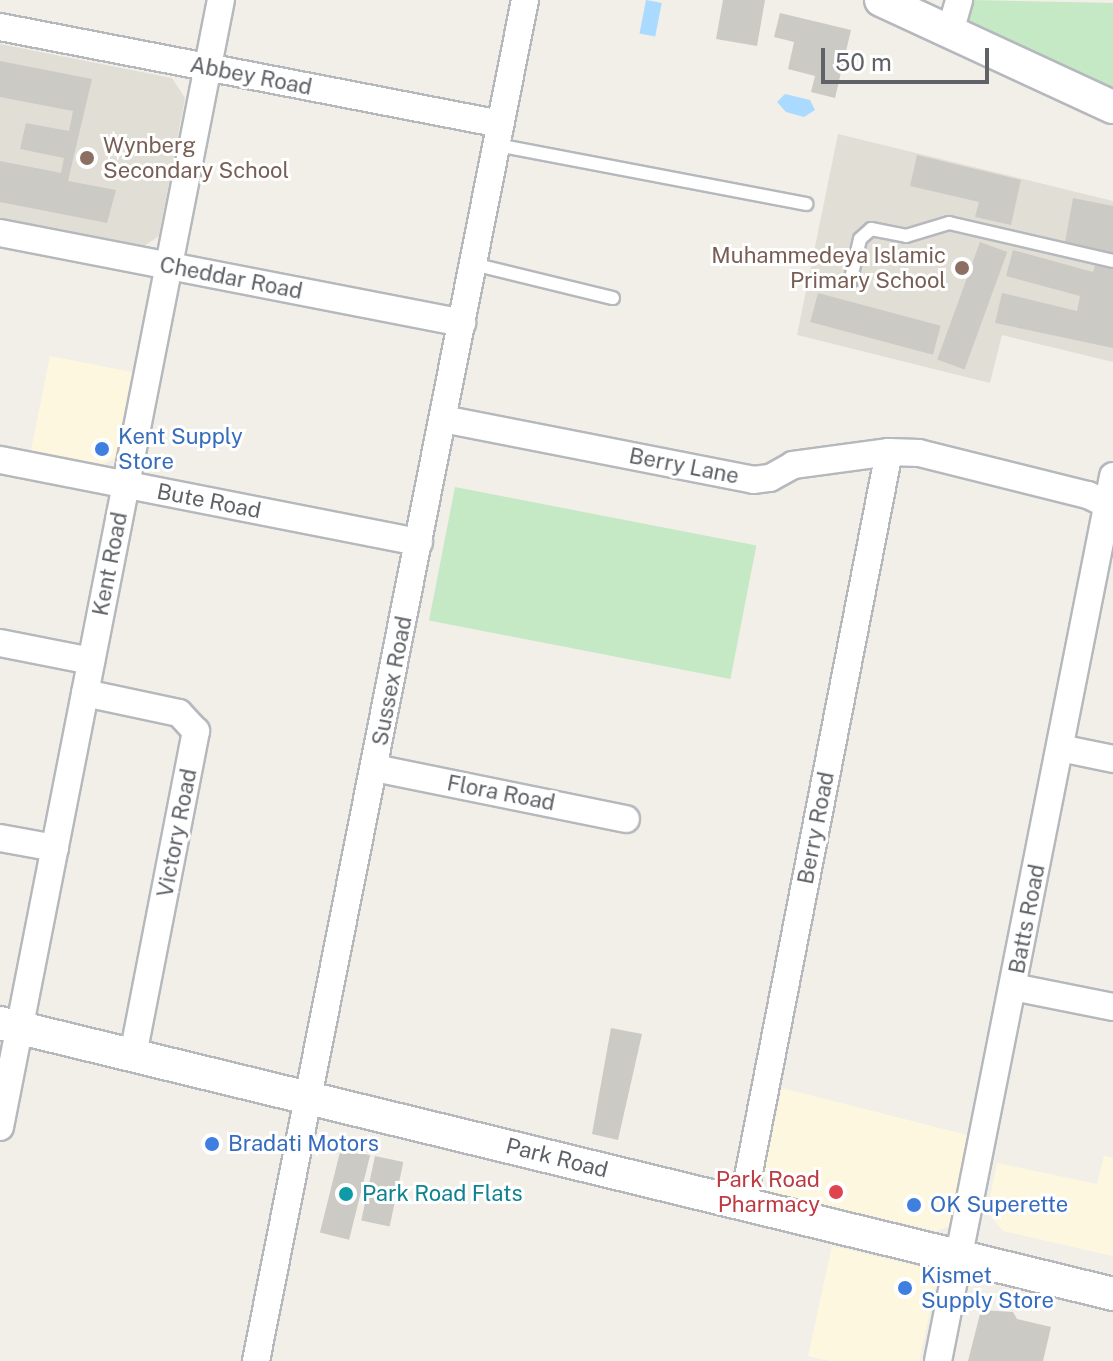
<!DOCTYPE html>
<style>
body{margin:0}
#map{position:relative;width:1113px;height:1361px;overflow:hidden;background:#f1efe8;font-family:"Public Sans",sans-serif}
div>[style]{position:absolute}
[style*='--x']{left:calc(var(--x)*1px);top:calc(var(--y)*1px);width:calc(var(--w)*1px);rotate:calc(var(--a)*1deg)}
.commercial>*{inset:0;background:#fef7e0}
.education>*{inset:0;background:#e1ded6}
.green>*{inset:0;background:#c5e8c5;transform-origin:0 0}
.water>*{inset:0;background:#aadaff;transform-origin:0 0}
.building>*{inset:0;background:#cccac5;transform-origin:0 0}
.roads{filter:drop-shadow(2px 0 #b5b8bc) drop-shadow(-2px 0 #b5b8bc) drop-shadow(0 2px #b5b8bc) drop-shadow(0 -2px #b5b8bc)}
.service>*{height:12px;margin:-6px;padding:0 6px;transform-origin:6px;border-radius:6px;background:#fff}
.minor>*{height:26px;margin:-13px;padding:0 13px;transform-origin:13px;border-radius:13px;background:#fff}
.tertiary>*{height:32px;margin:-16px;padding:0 16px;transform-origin:16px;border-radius:16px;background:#fff}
.dots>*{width:22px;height:22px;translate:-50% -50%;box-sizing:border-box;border:4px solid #fff;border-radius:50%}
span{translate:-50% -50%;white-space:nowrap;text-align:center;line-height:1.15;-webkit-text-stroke:6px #fff;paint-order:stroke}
.street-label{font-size:22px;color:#5f6368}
.education-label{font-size:22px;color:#785e54}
.left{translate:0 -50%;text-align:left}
.right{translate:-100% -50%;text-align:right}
.shop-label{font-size:22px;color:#366cbe}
.health-label{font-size:22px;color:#be3a42}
.culture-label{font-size:22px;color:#0d838f}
.scale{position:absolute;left:821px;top:48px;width:168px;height:36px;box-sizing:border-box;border:4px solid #5f6368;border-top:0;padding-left:10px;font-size:24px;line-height:28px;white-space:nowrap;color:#5f6368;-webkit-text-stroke:6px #fff;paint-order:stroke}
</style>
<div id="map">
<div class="commercial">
<div style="clip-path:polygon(50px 356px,132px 372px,115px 458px,103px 464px,31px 450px)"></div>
<div style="clip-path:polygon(782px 1088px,967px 1135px,949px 1226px,937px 1231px,770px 1192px,764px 1173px)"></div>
<div style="clip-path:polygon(1104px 1156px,1113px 1158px,1113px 1256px,1003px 1231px,987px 1212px,997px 1163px,1097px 1184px)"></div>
<div style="clip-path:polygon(832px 1246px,930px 1269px,937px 1280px,919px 1361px,830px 1361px,808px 1356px)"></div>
</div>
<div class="education">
<div style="clip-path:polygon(0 44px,172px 78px,185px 98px,159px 236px,144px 246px,0 218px)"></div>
<div style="clip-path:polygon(838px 134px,1113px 201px,1113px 362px,1002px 335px,990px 383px,797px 335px)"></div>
</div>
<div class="green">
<div style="clip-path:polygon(970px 0,1113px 3px,1113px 89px,969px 23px)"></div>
<div style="left:455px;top:487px;width:307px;height:136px;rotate:11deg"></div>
</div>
<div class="water">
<div style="left:646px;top:0;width:16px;height:34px;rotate:11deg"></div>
<div style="clip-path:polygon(785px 94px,810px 100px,815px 110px,804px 117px,786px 112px,777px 102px)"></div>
</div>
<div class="building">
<div style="clip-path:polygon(723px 0,765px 0,757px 46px,716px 39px)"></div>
<div style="clip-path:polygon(780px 13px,851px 30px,835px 98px,811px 92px,815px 76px,788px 69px,794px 42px,774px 37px)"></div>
<div style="clip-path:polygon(0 61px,92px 79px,68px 181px,116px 190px,107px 223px,0 202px,0 161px,61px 173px,64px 158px,20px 149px,26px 123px,69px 131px,73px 111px,0 97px)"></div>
<div style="clip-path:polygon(917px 155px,1021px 180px,1011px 225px,975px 217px,979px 202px,910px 186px)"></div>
<div style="clip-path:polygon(1073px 198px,1113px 206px,1113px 253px,1065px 242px)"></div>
<div style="left:980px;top:242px;width:29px;height:125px;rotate:20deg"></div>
<div style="clip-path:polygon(1013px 250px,1093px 272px,1096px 262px,1113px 265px,1113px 348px,995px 323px,1002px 293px,1077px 311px,1080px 296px,1006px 276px)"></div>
<div style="left:818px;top:293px;width:127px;height:30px;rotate:15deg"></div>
<div style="clip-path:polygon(611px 1028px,642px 1034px,618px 1140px,592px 1134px)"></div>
<div style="left:341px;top:1148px;width:30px;height:87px;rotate:14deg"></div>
<div style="left:375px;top:1156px;width:29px;height:66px;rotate:12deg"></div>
<div style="clip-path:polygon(981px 1310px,1013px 1312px,1017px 1319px,1051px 1327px,1043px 1361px,968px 1361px)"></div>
</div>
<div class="roads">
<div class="service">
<div style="--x:497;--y:145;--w:315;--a:10.8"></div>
<div style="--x:473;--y:264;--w:144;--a:13.7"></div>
<div style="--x:850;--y:283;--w:45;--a:-77.2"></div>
<div style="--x:860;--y:239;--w:15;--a:-42"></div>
<div style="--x:871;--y:229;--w:36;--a:11"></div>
<div style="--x:906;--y:236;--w:45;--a:-16.8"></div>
<div style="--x:949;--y:223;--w:168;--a:13"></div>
</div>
<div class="minor">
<div style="--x:0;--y:27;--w:510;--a:10.96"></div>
<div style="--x:950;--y:32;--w:33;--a:-74"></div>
<div style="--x:0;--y:233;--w:471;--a:11"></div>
<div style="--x:443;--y:419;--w:316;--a:11.1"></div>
<div style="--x:753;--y:480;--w:17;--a:-7"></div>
<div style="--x:770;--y:478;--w:26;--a:-29"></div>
<div style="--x:793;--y:465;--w:97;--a:-7.7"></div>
<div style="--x:889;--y:452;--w:30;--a:2"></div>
<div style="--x:919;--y:453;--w:174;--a:14"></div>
<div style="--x:1088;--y:495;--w:28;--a:26"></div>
<div style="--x:0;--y:460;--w:427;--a:11.1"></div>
<div style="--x:0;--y:643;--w:93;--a:11.2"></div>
<div style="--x:85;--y:693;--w:96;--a:12"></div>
<div style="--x:179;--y:713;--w:25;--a:47"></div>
<div style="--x:196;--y:731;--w:330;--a:101"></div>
<div style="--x:1060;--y:748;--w:54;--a:11.7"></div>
<div style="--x:375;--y:768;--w:256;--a:11.5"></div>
<div style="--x:0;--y:838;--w:56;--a:10.3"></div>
<div style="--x:1013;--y:987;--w:102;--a:11.3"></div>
<div style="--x:0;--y:1127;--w:1148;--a:-78.91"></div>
<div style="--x:743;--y:1203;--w:765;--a:-79"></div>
<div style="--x:256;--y:1361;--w:1387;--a:-78.82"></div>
<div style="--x:938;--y:1361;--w:902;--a:-78.81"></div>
</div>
<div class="tertiary">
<div style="--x:881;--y:0;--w:255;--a:24.8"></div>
<div style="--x:0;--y:1023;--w:1146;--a:13.68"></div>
</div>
</div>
<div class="dots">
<div style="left:87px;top:158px;background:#8d6e63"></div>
<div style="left:962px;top:268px;background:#8d6e63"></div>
<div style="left:102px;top:449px;background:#3f7fe0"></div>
<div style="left:212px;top:1144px;background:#3f7fe0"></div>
<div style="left:836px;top:1192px;background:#e0444e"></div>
<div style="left:346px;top:1194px;background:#0f9aa8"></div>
<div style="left:914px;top:1205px;background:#3f7fe0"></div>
<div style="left:905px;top:1288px;background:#3f7fe0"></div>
</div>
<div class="street-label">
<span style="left:251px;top:76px;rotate:11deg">Abbey Road</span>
<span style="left:231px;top:278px;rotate:11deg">Cheddar Road</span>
<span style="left:684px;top:466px;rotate:11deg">Berry Lane</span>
<span style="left:209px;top:501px;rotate:11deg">Bute Road</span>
<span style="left:110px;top:564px;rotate:-79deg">Kent Road</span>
<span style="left:392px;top:681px;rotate:-79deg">Sussex Road</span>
<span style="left:501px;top:793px;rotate:11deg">Flora Road</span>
<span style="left:816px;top:828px;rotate:-79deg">Berry Road</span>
<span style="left:177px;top:833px;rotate:-79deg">Victory Road</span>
<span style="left:1027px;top:919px;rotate:-79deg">Batts Road</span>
<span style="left:557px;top:1158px;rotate:14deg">Park Road</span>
</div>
<div class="education-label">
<span class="left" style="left:103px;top:158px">Wynberg<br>Secondary School</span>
<span class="right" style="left:946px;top:268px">Muhammedeya Islamic<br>Primary School</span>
</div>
<div class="shop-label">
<span class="left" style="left:118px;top:449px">Kent Supply<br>Store</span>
<span class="left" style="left:228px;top:1144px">Bradati Motors</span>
<span class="left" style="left:930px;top:1205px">OK Superette</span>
<span class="left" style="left:921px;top:1288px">Kismet<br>Supply Store</span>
</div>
<div class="health-label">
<span class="right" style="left:820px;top:1192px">Park Road<br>Pharmacy</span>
</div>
<div class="culture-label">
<span class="left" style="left:362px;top:1194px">Park Road Flats</span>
</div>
<div class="scale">50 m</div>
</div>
